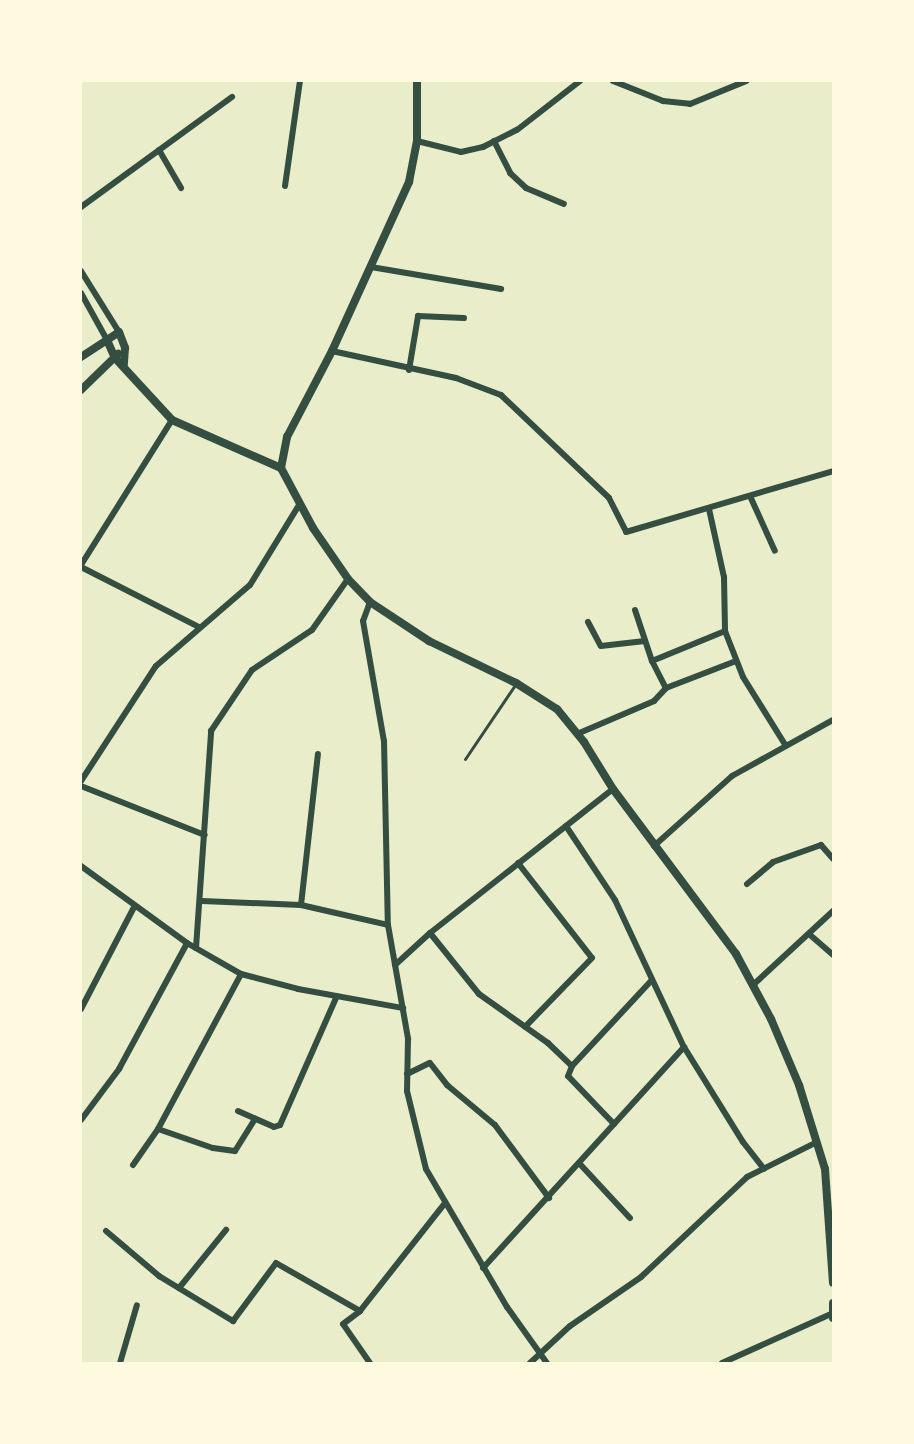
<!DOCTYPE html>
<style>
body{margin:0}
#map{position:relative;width:914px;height:1444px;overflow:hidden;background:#e9edc9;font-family:"Titillium Web",sans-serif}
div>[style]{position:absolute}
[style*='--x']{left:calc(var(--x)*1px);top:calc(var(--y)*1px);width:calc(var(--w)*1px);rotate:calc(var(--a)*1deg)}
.service>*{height:3px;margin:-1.5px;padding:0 1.5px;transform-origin:1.5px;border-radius:1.5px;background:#344e41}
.minor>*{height:6px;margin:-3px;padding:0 3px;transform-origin:3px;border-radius:3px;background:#344e41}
.tertiary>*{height:8px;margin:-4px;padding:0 4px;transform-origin:4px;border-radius:4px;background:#344e41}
.secondary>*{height:8px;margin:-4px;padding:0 4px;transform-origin:4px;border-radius:4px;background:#344e41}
span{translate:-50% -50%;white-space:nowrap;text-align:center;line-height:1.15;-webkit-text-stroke:5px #fefae0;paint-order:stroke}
.frame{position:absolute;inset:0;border:82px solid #fefae0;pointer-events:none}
</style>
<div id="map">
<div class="service">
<div style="--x:465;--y:759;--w:89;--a:-56"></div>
</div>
<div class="minor">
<div style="--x:613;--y:81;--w:54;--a:21.8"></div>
<div style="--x:663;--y:101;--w:27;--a:6"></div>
<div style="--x:690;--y:104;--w:61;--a:-22.3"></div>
<div style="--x:417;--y:141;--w:45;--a:14"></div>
<div style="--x:461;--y:152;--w:23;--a:-13"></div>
<div style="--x:483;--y:147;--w:38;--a:-27"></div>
<div style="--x:517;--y:130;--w:80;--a:-37.9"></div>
<div style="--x:494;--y:141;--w:36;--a:63"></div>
<div style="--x:510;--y:173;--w:22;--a:43"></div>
<div style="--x:526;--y:188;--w:41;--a:22.8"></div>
<div style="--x:159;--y:150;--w:44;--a:59.9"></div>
<div style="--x:285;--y:186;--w:106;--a:-81.9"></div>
<div style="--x:81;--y:207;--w:187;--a:-36.1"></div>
<div style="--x:371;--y:267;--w:132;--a:9.6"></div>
<div style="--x:81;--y:271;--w:72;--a:58.1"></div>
<div style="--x:81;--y:293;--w:54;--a:61"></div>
<div style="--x:332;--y:351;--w:127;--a:12.3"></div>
<div style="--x:456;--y:378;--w:48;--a:20.7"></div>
<div style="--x:501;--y:395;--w:149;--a:43.6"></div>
<div style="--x:609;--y:498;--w:38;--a:63"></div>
<div style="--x:626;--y:532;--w:216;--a:-16.4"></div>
<div style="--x:409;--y:370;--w:55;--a:-80.5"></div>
<div style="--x:418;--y:316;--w:46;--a:2.5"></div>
<div style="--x:750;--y:496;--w:60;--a:65.6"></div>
<div style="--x:709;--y:509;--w:70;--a:77.6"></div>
<div style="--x:724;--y:577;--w:54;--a:88.9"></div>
<div style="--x:725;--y:631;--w:49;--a:68.6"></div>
<div style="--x:743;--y:677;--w:81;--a:58.1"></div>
<div style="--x:81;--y:565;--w:171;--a:-57.9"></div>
<div style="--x:81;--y:567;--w:132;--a:27"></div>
<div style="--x:370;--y:602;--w:20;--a:110"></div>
<div style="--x:363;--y:621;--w:122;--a:80.1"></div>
<div style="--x:384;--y:741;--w:184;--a:88.8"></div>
<div style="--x:388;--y:925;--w:116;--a:80"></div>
<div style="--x:408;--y:1039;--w:52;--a:91.1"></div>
<div style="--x:407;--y:1091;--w:80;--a:76.3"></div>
<div style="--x:426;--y:1169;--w:160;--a:59.6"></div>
<div style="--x:507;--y:1307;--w:69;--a:54.5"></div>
<div style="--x:635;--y:610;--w:54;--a:71.6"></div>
<div style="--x:652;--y:661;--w:30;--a:63"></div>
<div style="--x:588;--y:622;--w:27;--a:62"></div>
<div style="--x:601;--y:646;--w:44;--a:-6.5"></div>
<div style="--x:652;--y:661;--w:79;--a:-22.3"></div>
<div style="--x:577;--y:734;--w:84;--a:-23.2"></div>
<div style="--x:654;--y:701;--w:18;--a:-47"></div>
<div style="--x:666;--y:688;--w:75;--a:-21.1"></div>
<div style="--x:81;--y:781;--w:137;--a:-56.9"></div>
<div style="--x:156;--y:666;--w:124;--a:-40.8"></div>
<div style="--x:250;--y:585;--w:94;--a:-58.5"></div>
<div style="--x:81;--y:786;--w:133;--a:21.6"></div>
<div style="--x:566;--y:826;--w:89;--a:56.5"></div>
<div style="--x:615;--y:900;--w:162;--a:64.9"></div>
<div style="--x:684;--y:1047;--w:112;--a:58.2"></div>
<div style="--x:743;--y:1142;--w:34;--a:52"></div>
<div style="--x:654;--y:846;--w:105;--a:-41.9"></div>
<div style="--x:732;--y:776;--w:115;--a:-29"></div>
<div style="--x:518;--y:863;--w:120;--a:52.1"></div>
<div style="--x:592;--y:958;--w:96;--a:134.2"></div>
<div style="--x:81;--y:866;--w:131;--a:36"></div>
<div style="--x:187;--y:943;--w:62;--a:29.9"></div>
<div style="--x:241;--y:974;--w:59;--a:14.7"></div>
<div style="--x:298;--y:989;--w:107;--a:10.3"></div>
<div style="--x:747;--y:884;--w:34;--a:-40"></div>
<div style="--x:773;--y:862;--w:51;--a:-19.5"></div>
<div style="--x:821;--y:845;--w:18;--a:49"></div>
<div style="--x:202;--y:901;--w:99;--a:2.3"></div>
<div style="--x:301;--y:905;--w:89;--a:12.9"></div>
<div style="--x:301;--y:905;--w:152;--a:-83.6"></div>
<div style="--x:430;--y:933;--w:78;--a:51.2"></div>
<div style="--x:479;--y:994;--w:85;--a:35.4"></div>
<div style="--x:548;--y:1043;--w:33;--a:44"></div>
<div style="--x:809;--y:934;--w:32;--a:41"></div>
<div style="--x:196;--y:948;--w:218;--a:-86"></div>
<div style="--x:211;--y:731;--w:73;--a:-56.1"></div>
<div style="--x:252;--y:670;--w:72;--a:-33.7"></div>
<div style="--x:312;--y:630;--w:62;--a:-54.8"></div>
<div style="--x:395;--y:965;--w:47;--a:-42.4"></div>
<div style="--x:430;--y:933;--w:233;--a:-38.2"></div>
<div style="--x:753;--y:985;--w:109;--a:-42.8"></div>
<div style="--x:81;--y:1009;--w:115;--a:-62.5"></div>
<div style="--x:407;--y:1074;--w:25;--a:-26"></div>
<div style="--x:430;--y:1063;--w:28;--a:52"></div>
<div style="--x:447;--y:1085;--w:62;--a:39.8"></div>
<div style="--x:495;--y:1125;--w:91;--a:53.5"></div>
<div style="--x:238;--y:1111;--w:39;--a:24"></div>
<div style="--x:274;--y:1127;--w:6;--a:-18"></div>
<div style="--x:280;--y:1125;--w:141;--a:-66.2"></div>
<div style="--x:81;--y:1120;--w:64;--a:-53.3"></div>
<div style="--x:119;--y:1069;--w:143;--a:-61.6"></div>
<div style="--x:614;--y:1124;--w:66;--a:-133.8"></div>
<div style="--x:568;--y:1076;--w:11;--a:-68"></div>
<div style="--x:572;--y:1066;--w:117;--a:-47.1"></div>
<div style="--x:158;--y:1129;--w:58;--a:19.1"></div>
<div style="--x:213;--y:1148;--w:22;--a:8"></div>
<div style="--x:235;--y:1151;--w:38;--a:-58"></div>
<div style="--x:579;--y:1163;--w:75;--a:47.2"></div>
<div style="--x:133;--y:1165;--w:44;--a:-55.2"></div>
<div style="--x:158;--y:1129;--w:176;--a:-61.8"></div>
<div style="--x:106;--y:1231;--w:70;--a:40.3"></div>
<div style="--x:159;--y:1276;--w:87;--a:31.3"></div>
<div style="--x:233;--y:1321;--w:72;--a:-53.4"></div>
<div style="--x:276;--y:1263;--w:97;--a:29.7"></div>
<div style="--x:483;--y:1268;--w:299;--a:-47.7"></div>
<div style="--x:179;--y:1288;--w:75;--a:-51"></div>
<div style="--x:120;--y:1363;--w:60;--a:-73.7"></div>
<div style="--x:370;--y:1363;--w:47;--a:-124.7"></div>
<div style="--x:343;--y:1324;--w:21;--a:-37"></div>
<div style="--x:360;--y:1311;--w:137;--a:-51.8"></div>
<div style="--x:530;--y:1363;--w:54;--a:-42.8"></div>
<div style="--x:570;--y:1326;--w:86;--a:-34.6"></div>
<div style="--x:641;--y:1277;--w:146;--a:-43.3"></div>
<div style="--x:747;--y:1177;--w:78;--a:-26.6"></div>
<div style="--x:722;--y:1363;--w:120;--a:-24.2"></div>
</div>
<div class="tertiary">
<div style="--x:281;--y:468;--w:32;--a:-79"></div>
<div style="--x:287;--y:437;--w:97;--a:-62.4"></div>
<div style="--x:332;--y:351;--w:186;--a:-65.5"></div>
<div style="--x:409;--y:182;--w:42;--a:-79"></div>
<div style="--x:417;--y:141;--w:60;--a:-90"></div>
</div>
<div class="secondary">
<div style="--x:107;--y:340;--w:20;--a:66"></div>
<div style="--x:115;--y:358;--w:84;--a:47.4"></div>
<div style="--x:172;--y:420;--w:119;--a:23.8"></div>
<div style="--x:281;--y:468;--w:68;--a:61.9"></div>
<div style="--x:313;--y:528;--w:62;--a:55.5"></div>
<div style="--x:348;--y:579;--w:32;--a:46"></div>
<div style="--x:370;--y:602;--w:71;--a:33.5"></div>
<div style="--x:429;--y:641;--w:97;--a:25.8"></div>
<div style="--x:516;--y:683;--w:49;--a:32.4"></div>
<div style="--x:557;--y:709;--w:43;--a:50.7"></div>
<div style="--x:584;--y:742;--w:55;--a:58.3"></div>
<div style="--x:613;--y:789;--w:206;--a:53.3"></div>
<div style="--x:736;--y:954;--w:74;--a:61.7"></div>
<div style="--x:771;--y:1019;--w:72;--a:67"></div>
<div style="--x:799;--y:1085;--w:88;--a:72.8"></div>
<div style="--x:825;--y:1169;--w:114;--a:86"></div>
<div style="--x:81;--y:357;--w:45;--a:-33.3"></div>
<div style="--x:119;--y:332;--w:17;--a:69"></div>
<div style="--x:125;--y:348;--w:16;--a:94"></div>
<div style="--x:81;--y:390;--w:52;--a:-44.2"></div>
<div style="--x:833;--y:1303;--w:15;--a:90"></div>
</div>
<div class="frame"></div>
</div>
